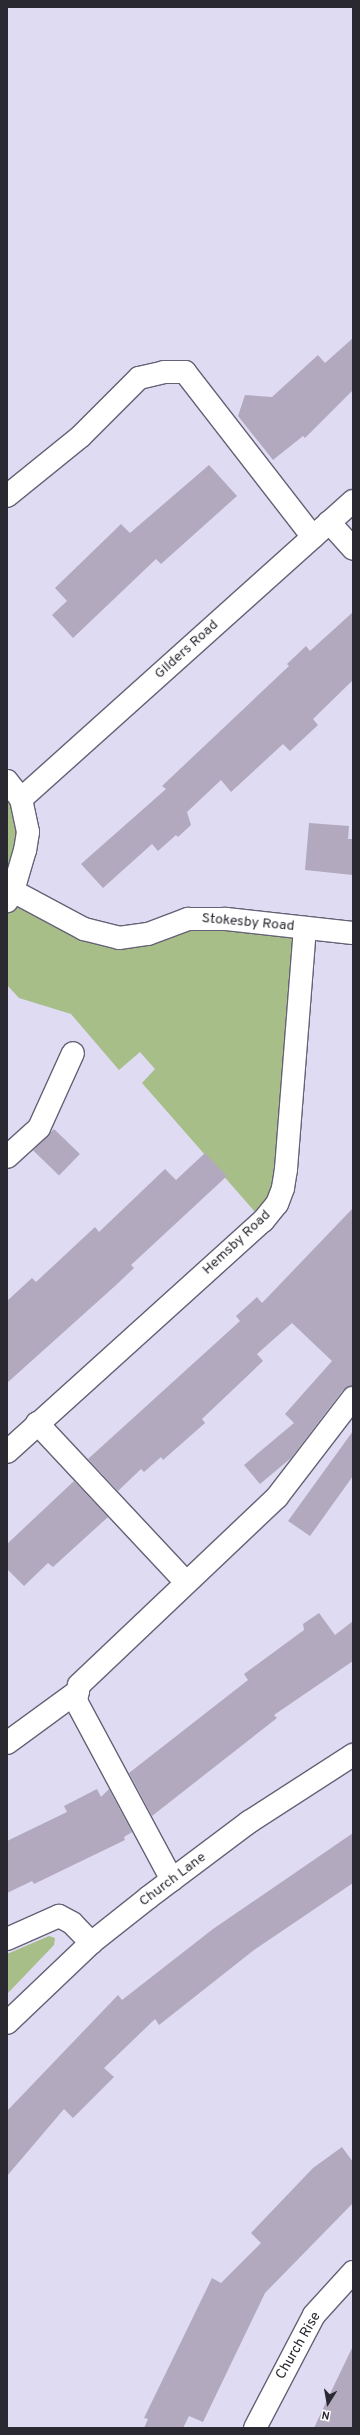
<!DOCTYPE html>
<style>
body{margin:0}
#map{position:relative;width:360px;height:2435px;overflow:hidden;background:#dedbf2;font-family:Overpass,sans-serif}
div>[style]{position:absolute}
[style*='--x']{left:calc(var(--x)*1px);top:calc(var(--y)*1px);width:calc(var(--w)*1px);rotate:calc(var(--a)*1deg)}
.green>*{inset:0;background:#a7be88}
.building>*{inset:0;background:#b3a9be;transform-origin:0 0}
.roads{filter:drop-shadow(1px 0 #656276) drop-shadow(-1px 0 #656276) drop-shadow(0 1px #656276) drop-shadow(0 -1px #656276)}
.minor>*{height:22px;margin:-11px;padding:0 11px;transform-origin:11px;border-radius:11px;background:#fff}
span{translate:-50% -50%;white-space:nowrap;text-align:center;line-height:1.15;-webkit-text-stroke:3px #fff;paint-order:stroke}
.street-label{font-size:14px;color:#2a2931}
.frame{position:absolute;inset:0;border:8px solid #2a2931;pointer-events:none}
.north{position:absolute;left:308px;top:2383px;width:40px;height:40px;-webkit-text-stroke:3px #fff;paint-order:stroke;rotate:191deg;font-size:11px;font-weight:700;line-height:16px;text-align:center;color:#2a2931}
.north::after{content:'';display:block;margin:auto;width:14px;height:18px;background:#2a2931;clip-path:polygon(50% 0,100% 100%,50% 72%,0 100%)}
</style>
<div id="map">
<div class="green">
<div style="clip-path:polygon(7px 781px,21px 799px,14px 891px,119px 938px,188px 919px,305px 928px,286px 1169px,263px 1221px,142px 1083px,155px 1069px,140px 1052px,119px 1070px,71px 1014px,19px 998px,7px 985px)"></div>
<div style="clip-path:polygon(49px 1936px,55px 1938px,54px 1945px,7px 1994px,7px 1954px)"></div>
</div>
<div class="building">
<div style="clip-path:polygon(353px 338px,353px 390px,305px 438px,303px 436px,273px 460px,238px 416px,245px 395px,272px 397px,318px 355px,325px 363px)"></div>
<div style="clip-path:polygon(209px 465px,237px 496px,161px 564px,156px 559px,73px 638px,52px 615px,67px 601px,55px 588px,121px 524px,130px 533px)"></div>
<div style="clip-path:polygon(353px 612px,353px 680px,313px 719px,318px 725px,290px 751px,283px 744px,231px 792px,221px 780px,187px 812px,191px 825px,178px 837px,176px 835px,158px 851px,152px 844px,103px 888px,81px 864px,166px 789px,162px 786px,289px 666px,287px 664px,306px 646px,310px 651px)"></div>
<div style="clip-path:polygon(309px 823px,349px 826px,348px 839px,353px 839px,353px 875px,305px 870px)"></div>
<div style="left:54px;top:1129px;width:36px;height:30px;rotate:44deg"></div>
<div style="clip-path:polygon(205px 1153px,227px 1176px,131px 1265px,134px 1268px,115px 1286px,7px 1383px,7px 1301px,32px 1278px,36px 1282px,95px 1227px,99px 1232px,165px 1169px,176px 1180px)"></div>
<div style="clip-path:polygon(353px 1208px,353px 1386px,343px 1390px,291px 1458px,260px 1484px,244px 1465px,294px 1423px,285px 1414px,332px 1361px,292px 1323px,257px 1354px,263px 1361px,202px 1419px,205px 1423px,163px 1460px,161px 1457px,144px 1472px,141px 1469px,118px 1491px,88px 1459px,240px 1321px,236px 1316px,257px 1297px,262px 1303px)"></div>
<div style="clip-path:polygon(353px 1431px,353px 1476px,310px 1536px,288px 1521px)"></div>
<div style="clip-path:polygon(74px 1481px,108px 1517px,53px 1567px,48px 1563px,24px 1586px,7px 1569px,7px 1544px)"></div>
<div style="clip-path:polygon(319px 1613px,335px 1635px,353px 1621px,353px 1661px,274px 1715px,277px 1718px,152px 1816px,129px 1773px,248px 1680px,244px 1674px,304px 1630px,303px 1624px)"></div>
<div style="clip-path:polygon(97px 1789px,101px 1797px,109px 1789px,132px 1832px,124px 1837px,125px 1840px,34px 1884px,32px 1881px,7px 1893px,7px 1841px,67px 1812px,64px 1806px)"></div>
<div style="clip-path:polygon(353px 1833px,353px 1883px,254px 1950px,159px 2025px,155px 2019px,104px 2068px,114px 2077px,73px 2118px,64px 2109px,7px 2176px,7px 2111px,118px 1995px,122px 2000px,213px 1929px)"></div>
<div style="clip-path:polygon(342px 2147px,353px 2162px,353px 2203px,265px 2293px,203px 2422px,189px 2416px,183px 2428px,144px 2428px,148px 2419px,144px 2418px,212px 2278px,221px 2283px,261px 2243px,251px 2233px,313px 2168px)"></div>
<div style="clip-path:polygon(353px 2346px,353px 2428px,314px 2428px,328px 2398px)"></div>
</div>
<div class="roads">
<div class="minor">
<div style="--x:7;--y:496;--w:95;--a:-39"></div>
<div style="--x:81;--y:436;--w:82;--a:-45"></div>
<div style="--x:139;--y:378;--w:26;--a:-13"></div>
<div style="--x:164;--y:372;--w:21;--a:0"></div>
<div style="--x:185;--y:372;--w:209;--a:52.2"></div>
<div style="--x:329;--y:522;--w:36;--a:48"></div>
<div style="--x:7;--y:781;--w:23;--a:52"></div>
<div style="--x:21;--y:799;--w:34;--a:78"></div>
<div style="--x:28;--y:832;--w:18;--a:99"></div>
<div style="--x:25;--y:850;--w:43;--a:106.3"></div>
<div style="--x:13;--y:891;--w:12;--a:121"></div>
<div style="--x:21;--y:799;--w:446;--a:-41.9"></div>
<div style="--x:13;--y:891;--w:81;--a:28.2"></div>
<div style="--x:84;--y:929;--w:36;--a:14"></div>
<div style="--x:119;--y:938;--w:29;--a:-8"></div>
<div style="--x:148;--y:934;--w:43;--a:-20.6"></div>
<div style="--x:188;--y:919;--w:38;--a:0"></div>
<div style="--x:226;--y:919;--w:128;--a:6.3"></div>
<div style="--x:7;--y:1157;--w:43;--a:-42.2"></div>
<div style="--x:39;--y:1128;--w:82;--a:-65.6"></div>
<div style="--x:37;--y:1423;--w:218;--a:46.9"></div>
<div style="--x:7;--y:1452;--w:345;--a:-42.1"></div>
<div style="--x:263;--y:1221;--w:22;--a:-51"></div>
<div style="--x:277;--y:1204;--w:17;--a:-69"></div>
<div style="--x:283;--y:1188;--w:19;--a:-81"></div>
<div style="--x:286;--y:1169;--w:242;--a:-85.5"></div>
<div style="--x:7;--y:1743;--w:88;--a:-36.2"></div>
<div style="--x:172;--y:1880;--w:203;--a:-118.2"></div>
<div style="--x:76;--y:1701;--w:16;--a:-79"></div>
<div style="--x:79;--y:1685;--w:273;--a:-43.5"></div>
<div style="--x:277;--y:1497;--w:125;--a:-52.5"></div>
<div style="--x:7;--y:1939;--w:57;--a:-23.9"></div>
<div style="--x:59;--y:1916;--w:15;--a:28"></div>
<div style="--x:72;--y:1923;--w:28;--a:46"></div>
<div style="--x:7;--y:2023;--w:116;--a:-43.6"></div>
<div style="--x:91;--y:1943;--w:74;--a:-38.4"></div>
<div style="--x:149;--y:1897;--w:125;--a:-36.9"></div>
<div style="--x:249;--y:1822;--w:124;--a:-32.8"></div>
<div style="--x:255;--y:2428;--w:127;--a:-62.4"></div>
<div style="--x:314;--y:2315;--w:58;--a:-47.8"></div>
</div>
</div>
<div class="street-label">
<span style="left:187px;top:650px;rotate:-42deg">Gilders Road</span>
<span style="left:248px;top:923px;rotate:5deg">Stokesby Road</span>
<span style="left:237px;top:1243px;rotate:-43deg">Hemsby Road</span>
<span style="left:173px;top:1880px;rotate:-37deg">Church Lane</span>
<span style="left:299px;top:2346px;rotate:-60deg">Church Rise</span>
</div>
<div class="frame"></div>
<div class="north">N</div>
</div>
